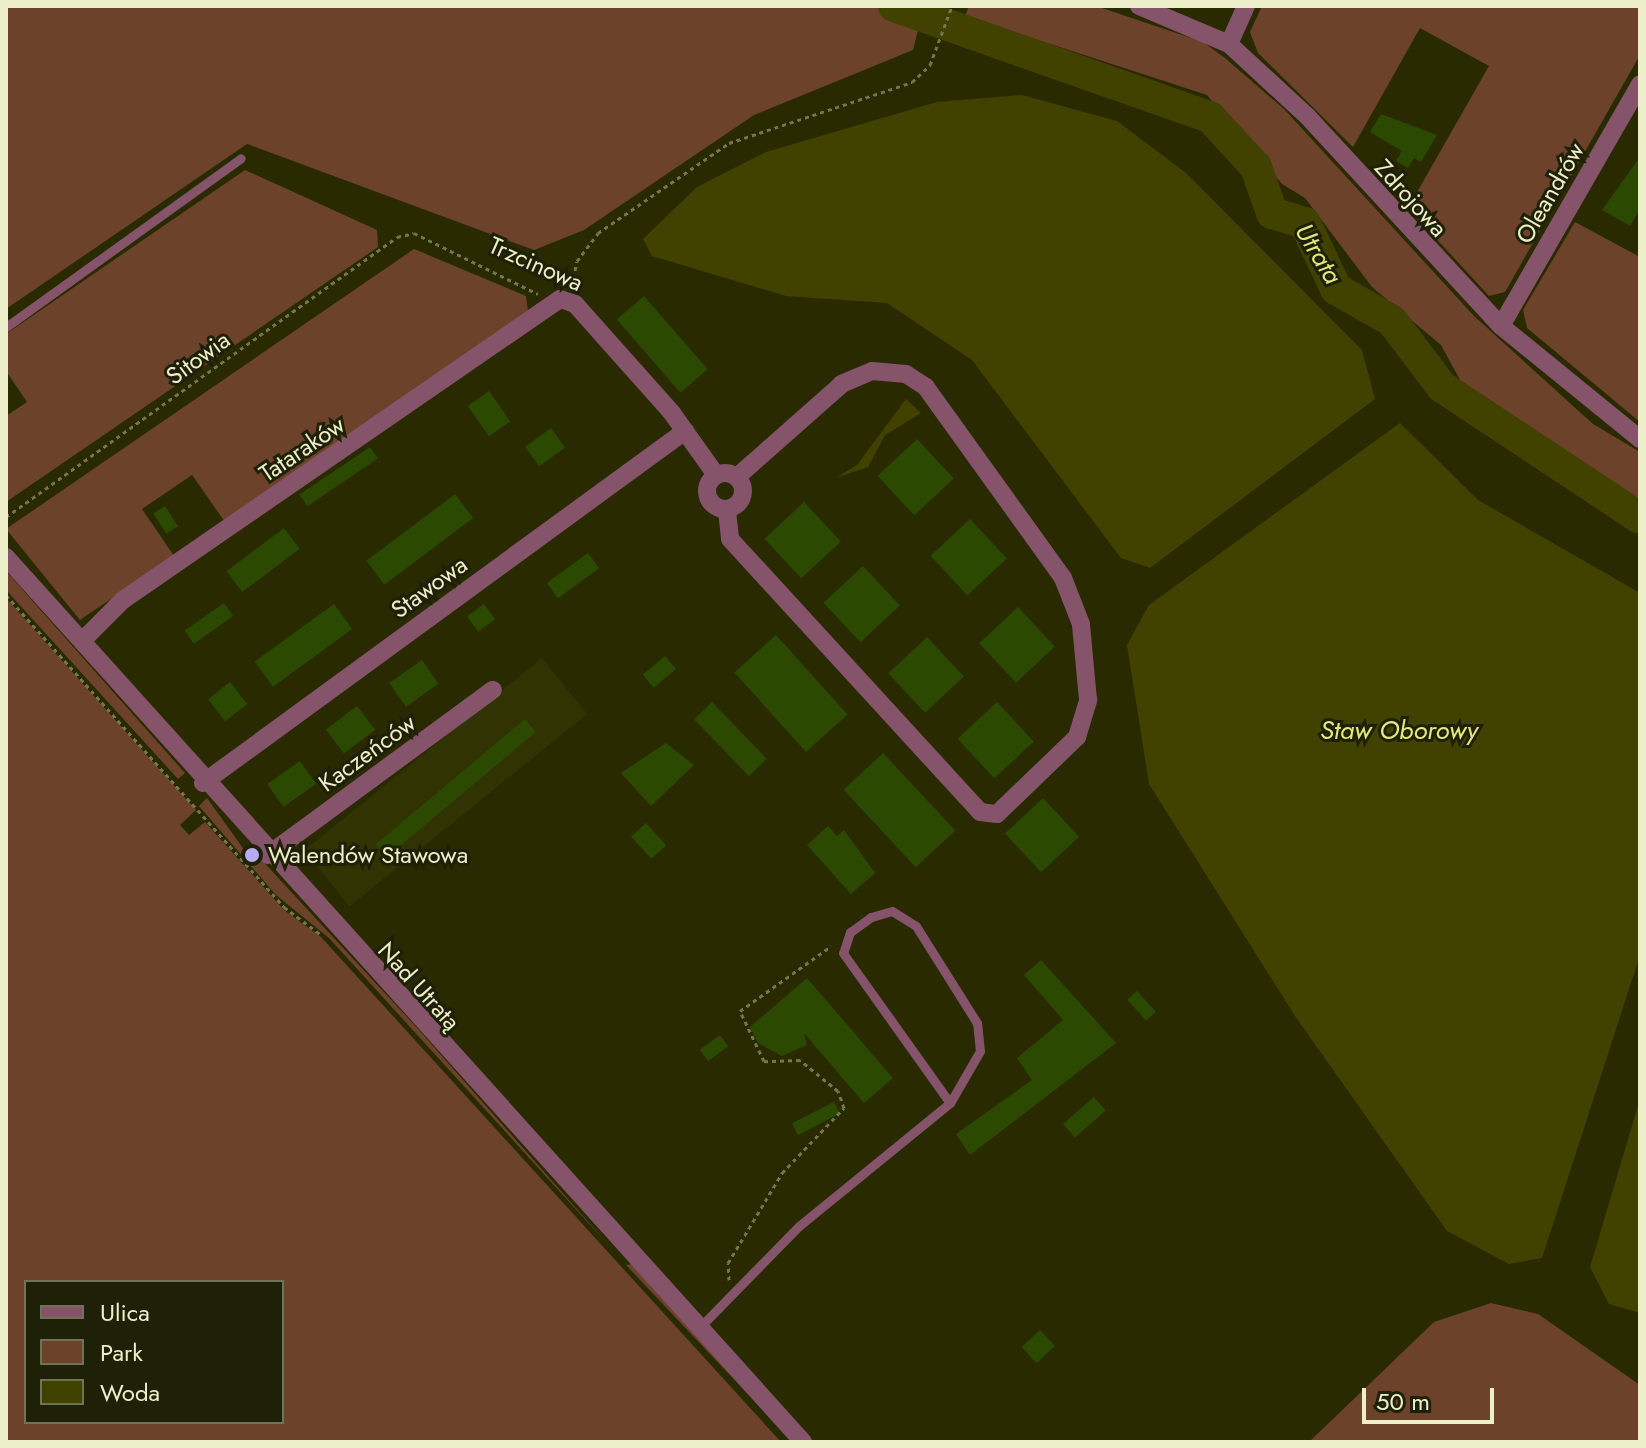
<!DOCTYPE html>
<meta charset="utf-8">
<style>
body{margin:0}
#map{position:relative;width:1646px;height:1448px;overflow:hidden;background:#292a00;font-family:Jost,sans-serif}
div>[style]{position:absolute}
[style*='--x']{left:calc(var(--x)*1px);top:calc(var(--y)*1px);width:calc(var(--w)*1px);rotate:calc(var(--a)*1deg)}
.built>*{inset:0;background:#323302;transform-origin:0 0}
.green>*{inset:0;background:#6c432a}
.water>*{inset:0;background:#414200}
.river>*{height:32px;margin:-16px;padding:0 16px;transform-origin:16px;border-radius:16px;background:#414200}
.building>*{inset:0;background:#2b4900;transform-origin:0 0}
.path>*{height:3px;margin-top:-1.5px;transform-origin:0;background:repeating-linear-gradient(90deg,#75764e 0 4px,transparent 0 8px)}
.lane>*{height:9px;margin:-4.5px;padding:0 4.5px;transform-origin:4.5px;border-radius:4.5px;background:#85536a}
.street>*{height:18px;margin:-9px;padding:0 9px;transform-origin:9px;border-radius:9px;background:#85536a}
.street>.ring{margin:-9px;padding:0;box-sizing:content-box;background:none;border:18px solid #85536a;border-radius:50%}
.dots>*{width:22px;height:22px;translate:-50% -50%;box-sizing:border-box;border:4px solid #1f2008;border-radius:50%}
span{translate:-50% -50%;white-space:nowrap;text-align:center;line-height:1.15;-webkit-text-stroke:6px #1f2008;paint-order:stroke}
.street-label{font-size:24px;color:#ecefc9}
.poi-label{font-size:24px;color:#ecefc9}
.left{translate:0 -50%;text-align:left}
.water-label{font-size:26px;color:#e3e87b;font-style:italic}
.frame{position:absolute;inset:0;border:8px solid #ecefc9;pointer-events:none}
.legend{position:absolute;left:24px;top:1280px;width:260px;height:144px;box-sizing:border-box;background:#1f2008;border:2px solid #717355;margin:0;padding:10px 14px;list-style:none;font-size:24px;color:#ecefc9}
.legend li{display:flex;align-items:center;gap:16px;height:40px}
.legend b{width:40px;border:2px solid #717355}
.scale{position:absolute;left:1362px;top:1388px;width:132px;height:36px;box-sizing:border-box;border:4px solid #ecefc9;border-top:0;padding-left:10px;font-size:24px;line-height:28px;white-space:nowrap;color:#ecefc9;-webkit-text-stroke:6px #1f2008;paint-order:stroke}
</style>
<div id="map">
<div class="built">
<div style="left:542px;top:658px;width:72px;height:306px;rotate:51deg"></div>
</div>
<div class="green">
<div style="clip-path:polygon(6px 6px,924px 6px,913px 50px,754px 115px,584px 230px,534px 250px,247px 144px,6px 309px)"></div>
<div style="clip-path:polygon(969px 6px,1096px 6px,1203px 42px,1225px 58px,1284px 109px,1474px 316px,1593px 424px,1640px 452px,1640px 506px,1600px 486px,1465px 389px,1441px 345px,1372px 287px,1305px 198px,1282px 184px,1207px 95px,965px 16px)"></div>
<div style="clip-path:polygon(1262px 6px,1640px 6px,1640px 55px,1505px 292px,1489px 296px,1408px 208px,1489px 66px,1420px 28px,1353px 147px,1258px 53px,1250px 32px)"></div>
<div style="clip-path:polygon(245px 170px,377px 230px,378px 247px,6px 502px,6px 416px,27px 402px,6px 371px,6px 334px)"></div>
<div style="clip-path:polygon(1575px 222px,1640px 257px,1640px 422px,1527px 328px,1523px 310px)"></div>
<div style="clip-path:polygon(414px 249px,526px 296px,528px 311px,225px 522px,192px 475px,142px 509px,174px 556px,80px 620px,6px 529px)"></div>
<div style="clip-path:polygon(6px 571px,185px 773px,178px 779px,6px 590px)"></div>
<div style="clip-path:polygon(evenodd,6px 598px,196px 810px,180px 825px,189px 835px,205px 822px,284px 910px,321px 937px,781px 1442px,6px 1442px,6px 598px,26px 1282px,282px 1282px,282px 1422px,26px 1422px,26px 1282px)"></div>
<div style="clip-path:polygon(207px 798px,245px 851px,258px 856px,419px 1030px,613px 1250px,329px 938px,276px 895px,199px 806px)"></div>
<div style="clip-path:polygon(632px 1264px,793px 1442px,626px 1265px)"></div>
<div style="clip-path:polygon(1491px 1303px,1538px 1314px,1640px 1385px,1640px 1442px,1309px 1442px,1434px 1322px)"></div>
</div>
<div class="water">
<div style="clip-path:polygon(1022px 95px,1117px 121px,1186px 173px,1362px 350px,1375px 399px,1150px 568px,1121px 558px,972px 360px,887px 303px,786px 296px,652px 256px,643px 239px,697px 187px,766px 152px,937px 102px)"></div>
<div style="clip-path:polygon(906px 399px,921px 413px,885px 435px,868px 467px,836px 478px,857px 465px)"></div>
<div style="clip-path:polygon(1400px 423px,1478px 500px,1640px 593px,1640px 955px,1542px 1258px,1509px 1264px,1447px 1231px,1295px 1016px,1149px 784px,1127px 645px,1149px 605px)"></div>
<div style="clip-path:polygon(1640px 1099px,1640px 1313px,1609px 1304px,1590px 1267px)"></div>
</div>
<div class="river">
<div style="--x:894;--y:6;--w:335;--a:19.4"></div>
<div style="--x:1210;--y:117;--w:68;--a:47.4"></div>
<div style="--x:1256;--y:167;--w:49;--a:70.8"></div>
<div style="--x:1272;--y:213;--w:34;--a:17"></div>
<div style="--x:1305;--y:223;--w:73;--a:64.8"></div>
<div style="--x:1336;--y:289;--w:64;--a:29.7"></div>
<div style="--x:1392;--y:321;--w:83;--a:52.9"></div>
<div style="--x:1442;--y:387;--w:237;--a:33.5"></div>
</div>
<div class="building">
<div style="clip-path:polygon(1381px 114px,1437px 135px,1421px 162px,1414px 158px,1408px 168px,1396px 161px,1402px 151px,1370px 132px)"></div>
<div style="clip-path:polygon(1640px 157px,1640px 209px,1630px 226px,1602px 210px)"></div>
<div style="left:644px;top:296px;width:97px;height:36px;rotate:49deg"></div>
<div style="left:489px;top:391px;width:37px;height:26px;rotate:55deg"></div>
<div style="left:551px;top:428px;width:24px;height:32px;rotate:54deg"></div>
<div style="left:917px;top:439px;width:54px;height:54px;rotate:47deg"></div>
<div style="left:370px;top:447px;width:14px;height:85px;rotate:56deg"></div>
<div style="left:455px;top:494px;width:30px;height:111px;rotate:53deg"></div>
<div style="left:804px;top:502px;width:54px;height:54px;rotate:47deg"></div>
<div style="left:165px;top:506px;width:24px;height:14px;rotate:57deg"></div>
<div style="left:970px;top:519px;width:54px;height:54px;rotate:47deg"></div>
<div style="left:284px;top:528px;width:26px;height:72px;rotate:53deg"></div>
<div style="left:588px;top:553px;width:19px;height:51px;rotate:54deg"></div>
<div style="left:863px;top:566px;width:54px;height:54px;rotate:47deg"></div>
<div style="left:224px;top:603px;width:16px;height:48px;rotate:55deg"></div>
<div style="left:334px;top:604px;width:31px;height:98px;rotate:54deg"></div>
<div style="left:484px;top:604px;width:19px;height:21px;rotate:54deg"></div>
<div style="left:1018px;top:607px;width:54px;height:53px;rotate:47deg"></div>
<div style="left:776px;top:635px;width:107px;height:56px;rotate:48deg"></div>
<div style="left:927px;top:637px;width:54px;height:53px;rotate:47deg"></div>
<div style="left:665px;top:656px;width:17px;height:29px;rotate:50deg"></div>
<div style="left:422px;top:660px;width:29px;height:40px;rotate:55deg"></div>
<div style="left:230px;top:682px;width:28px;height:28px;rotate:52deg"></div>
<div style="left:712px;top:702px;width:79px;height:25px;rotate:46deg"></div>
<div style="left:997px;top:702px;width:54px;height:54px;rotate:47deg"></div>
<div style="left:357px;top:706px;width:30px;height:39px;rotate:53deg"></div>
<div style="left:525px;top:719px;width:17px;height:195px;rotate:50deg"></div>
<div style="clip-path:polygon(666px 743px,694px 765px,651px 806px,621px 773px)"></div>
<div style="left:883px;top:753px;width:106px;height:54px;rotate:47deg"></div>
<div style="left:300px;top:761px;width:28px;height:40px;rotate:55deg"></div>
<div style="left:1043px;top:798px;width:53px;height:52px;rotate:47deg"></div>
<div style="left:646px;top:823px;width:30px;height:20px;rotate:48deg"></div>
<div style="clip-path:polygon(828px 826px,837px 836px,844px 830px,875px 873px,851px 894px,807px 845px)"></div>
<div style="clip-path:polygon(1041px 960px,1116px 1043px,970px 1155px,956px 1134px,1032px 1080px,1017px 1058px,1063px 1020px,1024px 975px)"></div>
<div style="clip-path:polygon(807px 978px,893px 1078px,864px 1103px,804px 1033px,807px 1045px,782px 1056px,758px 1043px,750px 1027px)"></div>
<div style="left:1137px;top:991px;width:28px;height:13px;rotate:48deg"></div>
<div style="left:720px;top:1035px;width:14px;height:25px;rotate:54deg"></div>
<div style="left:1094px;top:1097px;width:18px;height:41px;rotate:49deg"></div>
<div style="left:834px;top:1102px;width:13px;height:47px;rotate:63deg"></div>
<div style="left:1040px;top:1330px;width:22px;height:25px;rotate:47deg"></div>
</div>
<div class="path">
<div style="--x:572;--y:286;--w:25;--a:-79"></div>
<div style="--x:577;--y:261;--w:35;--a:-53"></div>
<div style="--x:598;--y:233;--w:159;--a:-34.5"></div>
<div style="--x:729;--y:143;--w:193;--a:-18.4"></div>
<div style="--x:912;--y:82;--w:25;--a:-43"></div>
<div style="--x:930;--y:65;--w:63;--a:-69.6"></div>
<div style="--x:6;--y:517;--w:481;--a:-35.6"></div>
<div style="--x:397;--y:237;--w:17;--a:-13"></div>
<div style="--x:414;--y:233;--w:138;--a:26.2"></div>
<div style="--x:6;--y:595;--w:418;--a:48.3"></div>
<div style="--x:284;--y:907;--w:45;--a:36.9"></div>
<div style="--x:729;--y:1280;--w:17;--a:-93"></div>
<div style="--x:728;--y:1263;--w:105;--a:-59"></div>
<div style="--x:782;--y:1173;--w:90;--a:-46.4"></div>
<div style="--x:844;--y:1108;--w:18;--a:-109"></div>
<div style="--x:838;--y:1091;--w:49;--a:-140.8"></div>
<div style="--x:800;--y:1060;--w:36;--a:178"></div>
<div style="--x:764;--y:1061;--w:55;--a:-115.6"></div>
<div style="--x:740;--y:1011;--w:112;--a:-35.5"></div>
</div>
<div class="lane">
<div style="--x:6;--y:327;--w:289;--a:-35.7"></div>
<div style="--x:699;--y:1328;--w:143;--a:-45.6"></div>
<div style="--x:799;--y:1226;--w:195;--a:-39.2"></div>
<div style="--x:950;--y:1103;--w:60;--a:-60"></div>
<div style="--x:980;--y:1051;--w:28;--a:-96"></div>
<div style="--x:977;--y:1023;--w:115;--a:-122.2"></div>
<div style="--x:916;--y:926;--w:28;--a:-148"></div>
<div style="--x:892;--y:911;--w:22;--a:164"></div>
<div style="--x:871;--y:917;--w:26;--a:144"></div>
<div style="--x:850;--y:932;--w:22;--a:108"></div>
<div style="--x:843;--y:953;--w:184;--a:54.5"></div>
</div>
<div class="street">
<div style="--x:1139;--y:6;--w:98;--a:22.9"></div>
<div style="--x:1229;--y:44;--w:108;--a:42.7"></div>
<div style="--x:1308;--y:117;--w:284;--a:47.3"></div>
<div style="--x:1501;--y:326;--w:179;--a:39.1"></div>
<div style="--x:1229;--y:44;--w:42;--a:-65.9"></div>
<div style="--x:1501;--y:326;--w:279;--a:-60.1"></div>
<div class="ring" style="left:707px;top:473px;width:18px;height:18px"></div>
<div style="--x:727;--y:510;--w:29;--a:84"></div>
<div style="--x:730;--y:539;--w:370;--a:47.5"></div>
<div style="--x:980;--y:812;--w:17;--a:7"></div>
<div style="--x:997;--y:814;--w:111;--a:-43.9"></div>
<div style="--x:1077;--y:737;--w:39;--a:-73"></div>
<div style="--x:1088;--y:700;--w:76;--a:-95.3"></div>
<div style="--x:1081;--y:624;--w:49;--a:-111.4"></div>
<div style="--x:1063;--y:578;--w:235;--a:-125.7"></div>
<div style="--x:926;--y:387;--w:24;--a:-147"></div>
<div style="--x:906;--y:374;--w:34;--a:-175"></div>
<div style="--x:872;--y:371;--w:33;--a:157"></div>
<div style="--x:842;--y:384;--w:140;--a:138.5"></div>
<div style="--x:6;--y:557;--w:1191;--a:47.99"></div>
<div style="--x:82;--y:641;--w:58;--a:-45"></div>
<div style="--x:123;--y:600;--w:531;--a:-34.56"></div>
<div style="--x:560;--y:299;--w:16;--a:18"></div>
<div style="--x:575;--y:304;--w:146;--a:48.3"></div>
<div style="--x:672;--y:413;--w:76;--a:54.6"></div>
<div style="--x:203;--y:783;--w:597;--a:-36.14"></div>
<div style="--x:268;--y:855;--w:279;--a:-36.3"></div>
</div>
<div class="dots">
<div style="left:252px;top:855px;background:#b7abf7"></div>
</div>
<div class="street-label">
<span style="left:1550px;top:193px;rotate:-60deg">Oleandrów</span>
<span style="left:1411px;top:198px;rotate:48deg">Zdrojowa</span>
<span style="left:536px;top:264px;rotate:24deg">Trzcinowa</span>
<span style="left:198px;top:358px;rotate:-36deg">Sitowia</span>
<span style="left:302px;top:449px;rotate:-34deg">Tataraków</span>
<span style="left:429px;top:587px;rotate:-36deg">Stawowa</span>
<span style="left:367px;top:753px;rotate:-36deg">Kaczeńców</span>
<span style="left:419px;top:986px;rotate:48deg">Nad Utratą</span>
</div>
<div class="poi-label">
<span class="left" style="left:268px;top:855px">Walendów Stawowa</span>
</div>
<div class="water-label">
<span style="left:1318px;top:254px;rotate:59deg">Utrata</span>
<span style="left:1399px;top:731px">Staw Oborowy</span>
</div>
<div class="frame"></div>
<ul class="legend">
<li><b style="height:10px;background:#85536a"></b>Ulica</li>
<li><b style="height:22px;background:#6c432a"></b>Park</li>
<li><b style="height:22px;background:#414200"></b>Woda</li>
</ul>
<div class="scale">50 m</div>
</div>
